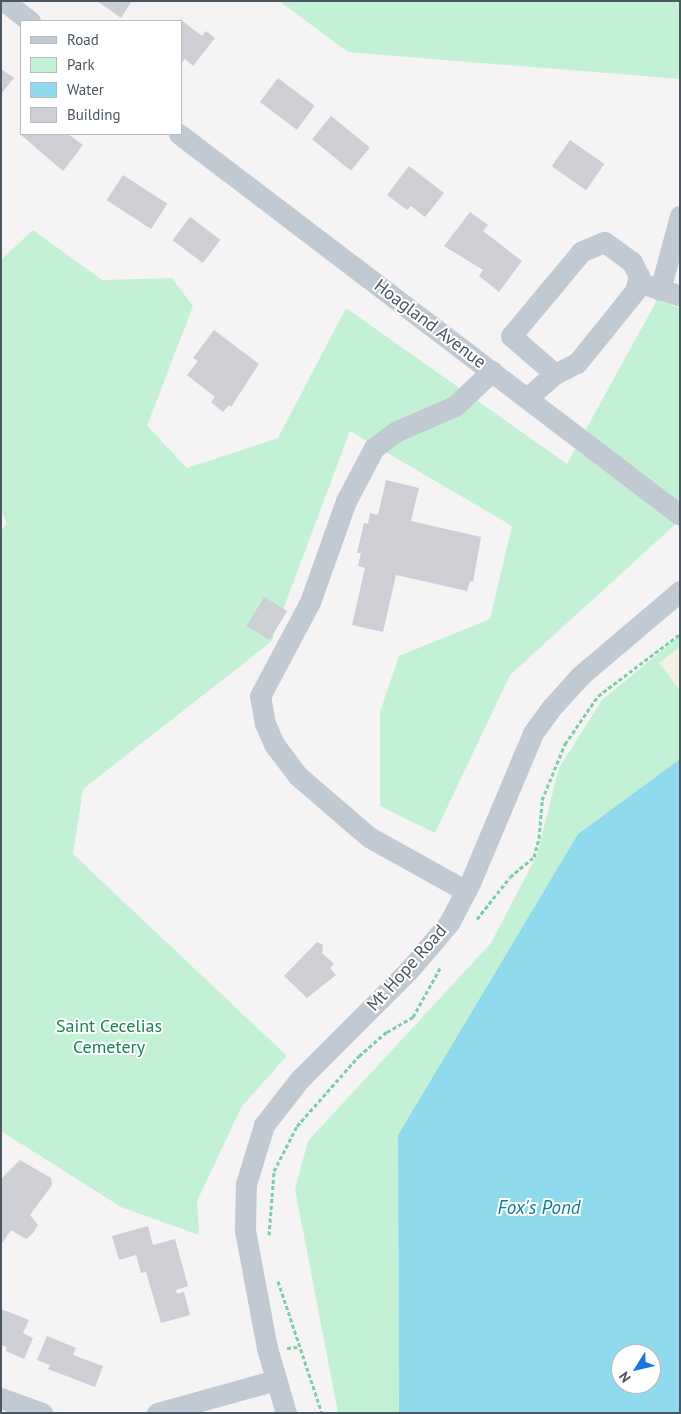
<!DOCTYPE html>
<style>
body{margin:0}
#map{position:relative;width:681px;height:1414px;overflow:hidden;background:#f5f3f3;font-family:"PT Sans",sans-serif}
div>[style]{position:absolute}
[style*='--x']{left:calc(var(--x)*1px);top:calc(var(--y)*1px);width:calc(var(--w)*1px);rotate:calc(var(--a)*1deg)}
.green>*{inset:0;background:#c3f1d5}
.sand>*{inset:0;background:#f5f0e5}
.water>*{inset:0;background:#90daee}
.building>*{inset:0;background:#cdcfd5;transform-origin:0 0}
.path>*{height:3px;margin-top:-1.5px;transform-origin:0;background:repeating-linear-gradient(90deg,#7ad0a6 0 4px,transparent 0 6.5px)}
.minor>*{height:21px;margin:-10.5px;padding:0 10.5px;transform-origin:10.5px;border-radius:10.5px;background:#c1cad2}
span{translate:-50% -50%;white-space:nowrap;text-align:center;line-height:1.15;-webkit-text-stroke:4px #fff;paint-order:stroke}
.street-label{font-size:18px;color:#4a5661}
.park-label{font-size:18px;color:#17864f}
.water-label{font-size:19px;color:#0c7c9b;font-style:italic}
.frame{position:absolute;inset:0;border:2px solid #4a5661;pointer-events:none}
.legend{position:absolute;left:20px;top:20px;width:162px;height:115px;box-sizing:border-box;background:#fff;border:1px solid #b7bbc0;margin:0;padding:6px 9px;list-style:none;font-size:15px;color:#4a5661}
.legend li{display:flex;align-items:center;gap:10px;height:25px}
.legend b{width:25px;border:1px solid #b7bbc0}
.north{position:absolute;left:611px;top:1344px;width:50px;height:50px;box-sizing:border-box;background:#fff;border:1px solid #b7bbc0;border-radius:50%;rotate:234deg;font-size:14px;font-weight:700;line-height:20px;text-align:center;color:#4a5661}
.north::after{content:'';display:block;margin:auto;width:18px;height:22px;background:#1a73e8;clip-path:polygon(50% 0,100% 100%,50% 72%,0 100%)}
</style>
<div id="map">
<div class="green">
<div style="clip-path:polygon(279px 1px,680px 1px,680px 79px,348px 52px)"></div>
<div style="clip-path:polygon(33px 230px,102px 280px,172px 278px,193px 306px,147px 426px,187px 468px,278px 438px,346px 308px,567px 464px,657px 300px,680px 308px,680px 520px,510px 675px,435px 833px,380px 806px,380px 712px,399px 656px,490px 619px,512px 526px,350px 431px,271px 642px,83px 789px,73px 854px,287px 1056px,242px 1106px,197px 1201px,199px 1235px,121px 1207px,1px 1131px,1px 530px,7px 524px,1px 510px,1px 260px)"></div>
<div style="clip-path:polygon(680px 636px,680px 759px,578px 834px,398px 1135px,399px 1413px,338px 1413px,295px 1189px,308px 1141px,491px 943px,537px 855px,559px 768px,602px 700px)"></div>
</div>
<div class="sand">
<div style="clip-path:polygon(680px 647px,680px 690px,659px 663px)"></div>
</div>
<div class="water">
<div style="clip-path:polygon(evenodd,680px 759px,680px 1413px,399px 1413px,398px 1135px,578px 834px,680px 759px,621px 1354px,651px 1354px,651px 1384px,621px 1384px,621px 1354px)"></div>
</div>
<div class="building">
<div style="clip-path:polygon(97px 1px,132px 1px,121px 18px)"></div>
<div style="clip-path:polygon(180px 19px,202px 36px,206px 31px,215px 38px,193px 66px,185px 59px,181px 63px)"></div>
<div style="clip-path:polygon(1px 69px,14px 78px,1px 94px)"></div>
<div style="left:278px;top:78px;width:46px;height:30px;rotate:37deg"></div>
<div style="left:331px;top:116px;width:50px;height:30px;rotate:39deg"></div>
<div style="clip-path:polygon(20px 134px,68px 134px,83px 145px,63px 171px)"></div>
<div style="left:570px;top:140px;width:42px;height:32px;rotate:35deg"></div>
<div style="clip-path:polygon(409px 166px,444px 193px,425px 217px,411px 206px,407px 210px,387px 195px)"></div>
<div style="left:123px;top:175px;width:53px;height:30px;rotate:33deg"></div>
<div style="clip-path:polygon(470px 212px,488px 225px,483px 231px,522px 261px,499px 292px,479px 276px,483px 270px,444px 246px)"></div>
<div style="left:190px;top:217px;width:38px;height:29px;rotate:37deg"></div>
<div style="clip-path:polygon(214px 330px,259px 364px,231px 407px,229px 405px,223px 412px,211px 402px,215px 397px,187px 375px,198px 361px,193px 358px)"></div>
<div style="clip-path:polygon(386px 480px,419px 488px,411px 521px,481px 537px,473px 582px,470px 581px,467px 591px,396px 575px,383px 632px,352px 625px,365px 568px,358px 566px,361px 553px,357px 553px,364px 523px,368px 524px,370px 513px,378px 515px)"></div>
<div style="left:264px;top:597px;width:27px;height:34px;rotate:31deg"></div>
<div style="clip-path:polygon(317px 942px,323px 945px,322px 953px,334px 964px,330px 968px,336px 975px,307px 998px,284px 976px)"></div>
<div style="clip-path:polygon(20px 1160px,51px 1178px,52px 1185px,30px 1215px,38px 1225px,33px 1233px,26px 1239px,11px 1230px,1px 1245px,1px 1179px)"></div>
<div style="clip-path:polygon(148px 1226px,153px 1245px,175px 1239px,188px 1286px,176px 1290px,177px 1294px,184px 1292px,190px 1315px,161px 1323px,146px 1272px,141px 1273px,136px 1255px,119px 1260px,112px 1236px)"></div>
<div style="clip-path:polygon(1px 1309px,29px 1320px,23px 1333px,33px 1338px,24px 1359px,6px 1351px,7px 1347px,1px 1345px)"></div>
<div style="clip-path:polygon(47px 1336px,76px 1348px,73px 1355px,103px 1366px,95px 1387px,48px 1369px,50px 1365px,37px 1360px)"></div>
</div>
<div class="path">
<div style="--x:477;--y:919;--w:53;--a:-51.8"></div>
<div style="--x:510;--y:877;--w:31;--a:-40"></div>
<div style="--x:534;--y:857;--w:20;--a:-75"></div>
<div style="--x:539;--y:838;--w:38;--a:-85"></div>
<div style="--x:542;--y:800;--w:61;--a:-67.7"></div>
<div style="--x:565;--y:744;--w:58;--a:-55.5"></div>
<div style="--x:598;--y:696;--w:103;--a:-37.1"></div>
<div style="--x:269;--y:1235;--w:64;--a:-85.5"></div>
<div style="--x:274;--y:1171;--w:51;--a:-62.9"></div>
<div style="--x:297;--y:1126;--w:94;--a:-48.5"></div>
<div style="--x:359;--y:1056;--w:37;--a:-41"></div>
<div style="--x:387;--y:1032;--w:30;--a:-30"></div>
<div style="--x:413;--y:1017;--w:56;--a:-61.1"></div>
<div style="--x:278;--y:1281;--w:139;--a:71.6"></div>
<div style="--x:287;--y:1348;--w:12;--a:-5"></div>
</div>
<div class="minor">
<div style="--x:4;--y:1;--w:33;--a:38"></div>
<div style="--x:179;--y:134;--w:629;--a:37.25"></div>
<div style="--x:647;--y:285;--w:35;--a:18"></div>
<div style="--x:660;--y:290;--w:77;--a:-74.9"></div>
<div style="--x:527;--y:398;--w:37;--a:-41"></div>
<div style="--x:555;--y:374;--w:25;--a:-27"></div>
<div style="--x:577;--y:363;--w:92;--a:-51.1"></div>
<div style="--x:635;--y:291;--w:16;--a:-75"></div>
<div style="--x:639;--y:276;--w:16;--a:-117"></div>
<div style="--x:632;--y:262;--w:34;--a:-144"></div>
<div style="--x:604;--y:242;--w:25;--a:157"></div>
<div style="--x:581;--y:252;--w:109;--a:129.8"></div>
<div style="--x:511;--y:336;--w:58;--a:40.8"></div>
<div style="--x:466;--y:891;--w:111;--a:-150.9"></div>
<div style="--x:369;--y:837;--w:94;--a:-139.3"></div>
<div style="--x:298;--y:776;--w:38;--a:-127"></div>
<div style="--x:275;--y:746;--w:24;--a:-114"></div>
<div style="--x:265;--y:724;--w:28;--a:-100"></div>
<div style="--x:260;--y:696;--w:106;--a:-62"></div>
<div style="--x:310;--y:602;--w:107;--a:-70.4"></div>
<div style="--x:346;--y:501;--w:60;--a:-62.2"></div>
<div style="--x:374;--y:448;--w:26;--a:-37"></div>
<div style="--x:395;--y:432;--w:65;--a:-23.4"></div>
<div style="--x:455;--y:406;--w:51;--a:-43.4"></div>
<div style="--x:1;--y:1398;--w:44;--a:20.1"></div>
<div style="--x:157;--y:1413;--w:123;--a:-15.5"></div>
<div style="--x:286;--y:1413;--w:68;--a:-106.3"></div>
<div style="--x:267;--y:1348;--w:120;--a:-100.6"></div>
<div style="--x:245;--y:1230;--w:46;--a:-88.8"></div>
<div style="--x:246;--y:1184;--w:62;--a:-73"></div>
<div style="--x:264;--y:1125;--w:58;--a:-52"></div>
<div style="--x:300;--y:1079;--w:154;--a:-45"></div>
<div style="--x:409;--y:970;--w:62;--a:-49.6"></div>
<div style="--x:449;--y:923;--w:45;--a:-62.3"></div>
<div style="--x:470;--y:883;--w:163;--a:-67.2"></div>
<div style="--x:533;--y:733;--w:32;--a:-54"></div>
<div style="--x:552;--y:707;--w:43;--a:-47.8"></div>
<div style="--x:581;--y:675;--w:130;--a:-40.3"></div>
</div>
<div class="street-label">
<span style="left:430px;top:324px;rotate:37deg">Hoagland Avenue</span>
<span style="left:407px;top:968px;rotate:-48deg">Mt Hope Road</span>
</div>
<div class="park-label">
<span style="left:109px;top:1037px">Saint Cecelias<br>Cemetery</span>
</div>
<div class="water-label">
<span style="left:539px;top:1208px">Fox's Pond</span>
</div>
<div class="frame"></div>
<ul class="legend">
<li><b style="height:6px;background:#c1cad2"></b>Road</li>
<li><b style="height:14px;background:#c3f1d5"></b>Park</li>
<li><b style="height:14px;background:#90daee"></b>Water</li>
<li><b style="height:14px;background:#cdcfd5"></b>Building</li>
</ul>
<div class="north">N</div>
</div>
